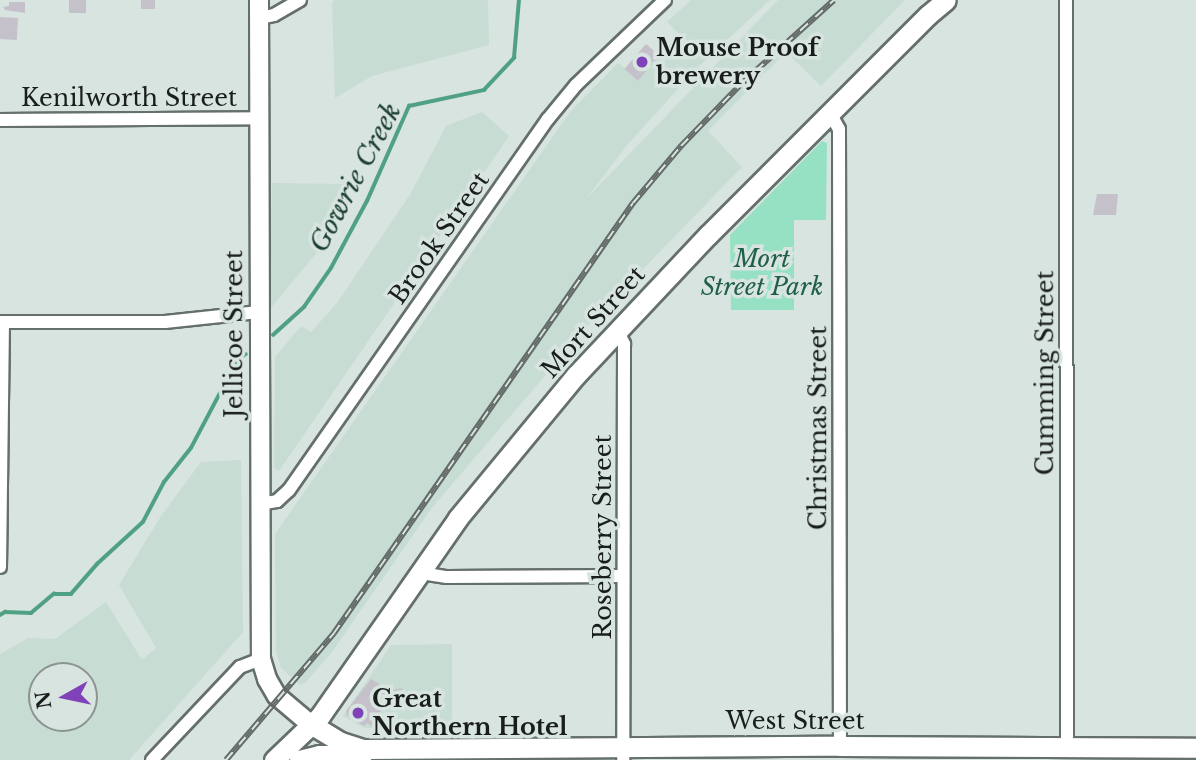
<!DOCTYPE html>
<style>
body{margin:0}
#map{position:relative;width:1196px;height:760px;overflow:hidden;background:#d8e4df;font-family:"Libre Baskerville",serif}
div>[style]{position:absolute}
[style*='--x']{left:calc(var(--x)*1px);top:calc(var(--y)*1px);width:calc(var(--w)*1px);rotate:calc(var(--a)*1deg)}
.built>*{inset:0;background:#c7dcd3}
.green>*{inset:0;background:#96e1c3}
.stream>*{height:3.5px;margin:-1.75px;padding:0 1.75px;transform-origin:1.75px;border-radius:1.75px;background:#50a184}
.building>*{inset:0;background:#c5c1cb;transform-origin:0 0}
.roads{filter:drop-shadow(2px 0 #656f6b) drop-shadow(-2px 0 #656f6b) drop-shadow(0 2px #656f6b) drop-shadow(0 -2px #656f6b)}
.street>*{height:12px;margin:-6px;padding:0 6px;transform-origin:6px;border-radius:6px;background:#fff}
.secondary>*{height:18px;margin:-9px;padding:0 9px;transform-origin:9px;border-radius:9px;background:#fff}
.primary>*{height:19px;margin:-9.5px;padding:0 9.5px;transform-origin:9.5px;border-radius:9.5px;background:#fff}
.rail>*{height:6px;margin-top:-3px;transform-origin:0;background:repeating-linear-gradient(90deg,#d8e4df 0 10px,#626967 0 20px);box-sizing:border-box;border-block:2px solid #626967}
.dots>*{width:19px;height:19px;translate:-50% -50%;box-sizing:border-box;border:4px solid #d8e4df;border-radius:50%}
span{translate:-50% -50%;white-space:nowrap;text-align:center;line-height:1.15;-webkit-text-stroke:7px #d8e4df;paint-order:stroke}
.poi-label{font-size:24px;color:#191d1c;font-weight:700}
.left{translate:0 -50%;text-align:left}
.street-label{font-size:24px;color:#191d1c}
.park-label{font-size:24px;color:#205f4a;font-style:italic}
.water-label{font-size:26px;color:#1b3f32;font-style:italic}
.north{position:absolute;left:28px;top:662px;width:70px;height:70px;box-sizing:border-box;background:#d8e4df;border:2px solid #8c9491;border-radius:50%;rotate:261deg;font-size:19px;font-weight:700;line-height:28px;text-align:center;color:#191d1c}
.north::after{content:'';display:block;margin:auto;width:24px;height:32px;background:#7f42b8;clip-path:polygon(50% 0,100% 100%,50% 72%,0 100%)}
</style>
<div id="map">
<div class="built">
<div style="clip-path:polygon(335px 0,488px 0,489px 45px,372px 76px,335px 98px,332px 2px)"></div>
<div style="clip-path:polygon(691px 0,770px 0,695px 70px,628px 144px,586px 199px,778px 0,905px 0,821px 86px,786px 52px,708px 131px,742px 167px,584px 330px,431px 509px,332px 652px,305px 683px,300px 685px,281px 668px,276px 650px,275px 534px,570px 112px,618px 63px,638px 80px,680px 35px,667px 22px)"></div>
<div style="clip-path:polygon(482px 112px,509px 136px,279px 471px,274px 468px,275px 357px,301px 326px,311px 332px,337px 303px,411px 193px,446px 126px)"></div>
<div style="clip-path:polygon(272px 183px,345px 184px,318px 251px,270px 309px)"></div>
<div style="clip-path:polygon(evenodd,241px 460px,243px 632px,129px 760px,0 760px,0 654px,28px 638px,55px 639px,106px 602px,142px 660px,156px 648px,119px 585px,161px 516px,201px 462px,241px 460px,42px 676px,84px 676px,84px 718px,42px 718px,42px 676px)"></div>
<div style="clip-path:polygon(452px 644px,452px 728px,364px 728px,343px 716px,391px 645px)"></div>
</div>
<div class="green">
<div style="clip-path:polygon(822px 141px,827px 143px,826px 220px,794px 220px,794px 310px,731px 310px,730px 235px)"></div>
</div>
<div class="stream">
<div style="--x:273;--y:335;--w:42;--a:-42.1"></div>
<div style="--x:304;--y:307;--w:47;--a:-55.3"></div>
<div style="--x:331;--y:268;--w:76;--a:-61.8"></div>
<div style="--x:367;--y:201;--w:104;--a:-66.1"></div>
<div style="--x:409;--y:106;--w:77;--a:-12"></div>
<div style="--x:484;--y:90;--w:44;--a:-46.8"></div>
<div style="--x:514;--y:58;--w:58;--a:-85.1"></div>
<div style="--x:0;--y:615;--w:6;--a:-31"></div>
<div style="--x:5;--y:612;--w:26;--a:2"></div>
<div style="--x:31;--y:613;--w:30;--a:-40"></div>
<div style="--x:54;--y:594;--w:17;--a:0"></div>
<div style="--x:71;--y:594;--w:40;--a:-49"></div>
<div style="--x:97;--y:564;--w:62;--a:-42.4"></div>
<div style="--x:143;--y:522;--w:45;--a:-62.3"></div>
<div style="--x:164;--y:482;--w:43;--a:-51.5"></div>
<div style="--x:191;--y:448;--w:101;--a:-62.2"></div>
<div style="--x:238;--y:359;--w:9;--a:-32"></div>
</div>
<div class="building">
<div style="left:69px;top:0;width:17px;height:13px"></div>
<div style="left:141px;top:0;width:14px;height:9px"></div>
<div style="clip-path:polygon(9px 2px,25px 2px,25px 13px,5px 10px,3px 7px,9px 6px)"></div>
<div style="left:0;top:17px;width:18px;height:22px;rotate:3deg"></div>
<div style="left:646px;top:44px;width:18px;height:33px;rotate:41deg"></div>
<div style="clip-path:polygon(1097px 194px,1118px 194px,1116px 215px,1093px 215px)"></div>
<div style="clip-path:polygon(371px 679px,389px 690px,402px 688px,404px 705px,383px 708px,372px 726px,367px 723px,364px 726px,347px 715px,346px 711px)"></div>
</div>
<div class="roads">
<div class="street">
<div style="--x:1066;--y:0;--w:746;--a:89.92"></div>
<div style="--x:259;--y:18;--w:15;--a:-11"></div>
<div style="--x:274;--y:15;--w:30;--a:-30"></div>
<div style="--x:830;--y:113;--w:18;--a:61"></div>
<div style="--x:839;--y:129;--w:617;--a:89.91"></div>
<div style="--x:0;--y:120;--w:259;--a:-0.4"></div>
<div style="--x:0;--y:322;--w:165;--a:0"></div>
<div style="--x:165;--y:322;--w:94;--a:-6.1"></div>
<div style="--x:617;--y:330;--w:16;--a:63"></div>
<div style="--x:624;--y:344;--w:416;--a:90.1"></div>
<div style="--x:259;--y:504;--w:18;--a:-9"></div>
<div style="--x:277;--y:501;--w:16;--a:-43"></div>
<div style="--x:289;--y:490;--w:452;--a:-55.1"></div>
<div style="--x:548;--y:119;--w:44;--a:-50.5"></div>
<div style="--x:576;--y:85;--w:123;--a:-43.7"></div>
<div style="--x:0;--y:567;--w:245;--a:-89.3"></div>
<div style="--x:421;--y:573;--w:26;--a:9"></div>
<div style="--x:447;--y:577;--w:176;--a:-0.3"></div>
<div style="--x:152;--y:760;--w:128;--a:-46.6"></div>
<div style="--x:240;--y:667;--w:22;--a:-21"></div>
</div>
<div class="secondary">
<div style="--x:259;--y:0;--w:659;--a:89.83"></div>
<div style="--x:261;--y:659;--w:21;--a:73"></div>
<div style="--x:267;--y:679;--w:20;--a:60"></div>
<div style="--x:277;--y:696;--w:42;--a:40.2"></div>
</div>
<div class="primary">
<div style="--x:309;--y:723;--w:37;--a:31"></div>
<div style="--x:341;--y:742;--w:23;--a:18"></div>
<div style="--x:363;--y:749;--w:477;--a:-0.4"></div>
<div style="--x:840;--y:746;--w:356;--a:0.3"></div>
<div style="--x:274;--y:760;--w:64;--a:-43.7"></div>
<div style="--x:320;--y:716;--w:241;--a:-55.1"></div>
<div style="--x:458;--y:518;--w:185;--a:-50.5"></div>
<div style="--x:576;--y:375;--w:192;--a:-46.7"></div>
<div style="--x:708;--y:235;--w:311;--a:-45"></div>
<div style="--x:928;--y:15;--w:23;--a:-40"></div>
<div style="--x:299;--y:760;--w:21;--a:-14"></div>
<div style="--x:319;--y:755;--w:43;--a:0"></div>
</div>
</div>
<div class="rail">
<div style="--x:226;--y:760;--w:167;--a:-49.6"></div>
<div style="--x:334;--y:633;--w:524;--a:-55.19"></div>
<div style="--x:633;--y:203;--w:75;--a:-49.9"></div>
<div style="--x:681;--y:146;--w:86;--a:-45.9"></div>
<div style="--x:741;--y:84;--w:125;--a:-42.1"></div>
</div>
<div class="dots">
<div style="left:642px;top:62px;background:#7f42b8"></div>
<div style="left:358px;top:713px;background:#7f42b8"></div>
</div>
<div class="poi-label">
<span class="left" style="left:656px;top:62px">Mouse Proof<br>brewery</span>
<span class="left" style="left:372px;top:713px">Great<br>Northern Hotel</span>
</div>
<div class="street-label">
<span style="left:129px;top:98px">Kenilworth Street</span>
<span style="left:439px;top:238px;rotate:-55deg">Brook Street</span>
<span style="left:593px;top:322px;rotate:-48deg">Mort Street</span>
<span style="left:234px;top:334px;rotate:-90deg">Jellicoe Street</span>
<span style="left:1045px;top:373px;rotate:-90deg">Cumming Street</span>
<span style="left:818px;top:428px;rotate:-90deg">Christmas Street</span>
<span style="left:603px;top:537px;rotate:-90deg">Roseberry Street</span>
<span style="left:795px;top:721px">West Street</span>
</div>
<div class="park-label">
<span style="left:762px;top:273px">Mort<br>Street Park</span>
</div>
<div class="water-label">
<span style="left:356px;top:178px;rotate:-62deg">Gowrie Creek</span>
</div>
<div class="north">N</div>
</div>
